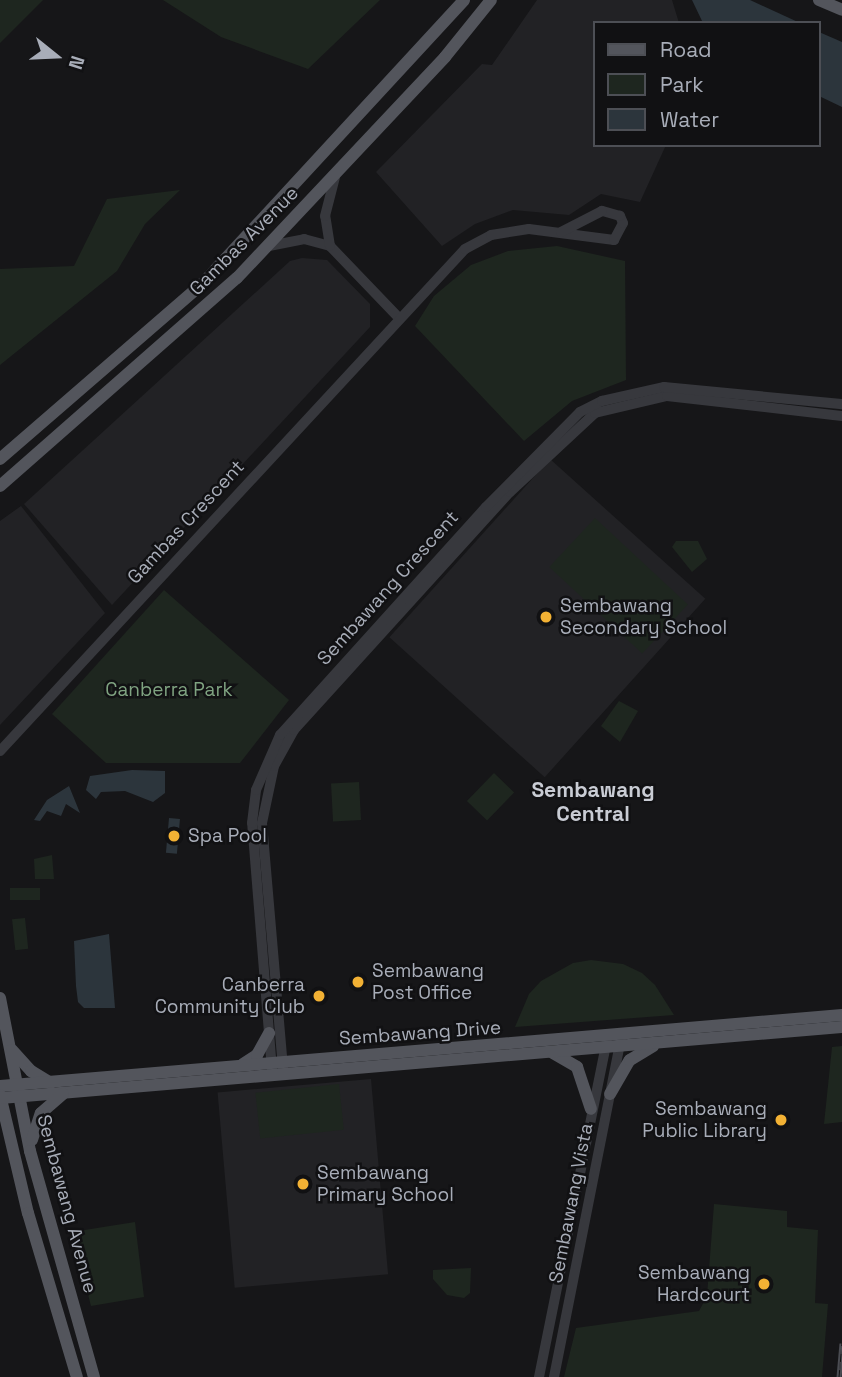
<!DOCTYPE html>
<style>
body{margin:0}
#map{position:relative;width:842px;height:1377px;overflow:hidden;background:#161618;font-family:"Space Grotesk",sans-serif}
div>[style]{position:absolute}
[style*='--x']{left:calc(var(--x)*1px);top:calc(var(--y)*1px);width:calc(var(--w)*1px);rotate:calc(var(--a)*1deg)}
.built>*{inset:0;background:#222225;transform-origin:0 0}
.green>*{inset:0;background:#1e261f;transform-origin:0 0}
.water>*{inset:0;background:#2c353c;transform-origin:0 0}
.minor>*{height:10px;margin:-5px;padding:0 5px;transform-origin:5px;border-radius:5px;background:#37383d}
.major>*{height:12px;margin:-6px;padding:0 6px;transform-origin:6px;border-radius:6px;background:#53555c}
.rail>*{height:5px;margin-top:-2.5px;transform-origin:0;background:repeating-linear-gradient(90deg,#111113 0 8px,#4a4c52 0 16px);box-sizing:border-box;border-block:2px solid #4a4c52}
.dots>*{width:19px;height:19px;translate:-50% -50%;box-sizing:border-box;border:4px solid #111113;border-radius:50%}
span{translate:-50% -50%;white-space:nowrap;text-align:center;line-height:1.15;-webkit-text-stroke:5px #111113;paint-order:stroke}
.street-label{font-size:19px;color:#a8adb8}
.poi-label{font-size:19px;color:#a8adb8}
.left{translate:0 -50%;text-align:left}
.right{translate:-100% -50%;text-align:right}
.park-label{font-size:19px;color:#7fa381}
.neighbourhood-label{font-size:21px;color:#c9ccd4;font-weight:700}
.legend{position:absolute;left:593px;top:21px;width:228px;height:126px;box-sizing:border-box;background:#111113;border:2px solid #4d4f55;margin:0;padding:9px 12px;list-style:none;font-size:21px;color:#a8adb8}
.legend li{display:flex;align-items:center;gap:14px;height:35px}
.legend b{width:35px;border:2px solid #4d4f55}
.north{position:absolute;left:21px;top:21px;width:70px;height:70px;-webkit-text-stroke:5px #111113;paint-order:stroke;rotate:108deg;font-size:19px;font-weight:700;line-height:28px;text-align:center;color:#a8adb8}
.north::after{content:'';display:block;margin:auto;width:24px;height:32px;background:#a8adb8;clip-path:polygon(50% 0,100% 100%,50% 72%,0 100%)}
</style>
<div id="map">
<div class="built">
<div style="clip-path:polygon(537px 0,672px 0,679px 23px,595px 23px,595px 145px,666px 145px,640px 202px,601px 194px,569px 215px,513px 210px,475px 224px,442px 246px,376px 172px,482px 64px,492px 65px)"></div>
<div style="clip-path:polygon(302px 258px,327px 260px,370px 304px,370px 327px,112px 605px,24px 504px,290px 261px)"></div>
<div style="left:550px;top:459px;width:209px;height:240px;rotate:42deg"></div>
<div style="clip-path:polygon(21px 506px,105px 613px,0 725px,0 521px)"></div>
<div style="left:371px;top:1079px;width:196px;height:154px;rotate:85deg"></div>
</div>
<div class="green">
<div style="clip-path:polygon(0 0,43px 0,0 43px)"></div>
<div style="clip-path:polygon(163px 0,380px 0,308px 69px,221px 37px)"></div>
<div style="clip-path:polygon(180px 190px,145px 224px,117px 271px,0 365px,0 269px,74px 266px,107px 199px)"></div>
<div style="clip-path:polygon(557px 246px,625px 261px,626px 380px,572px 401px,524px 441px,415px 326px,434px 296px,471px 265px,508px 251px)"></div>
<div style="left:595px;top:518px;width:127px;height:67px;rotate:43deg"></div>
<div style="clip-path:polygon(676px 541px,698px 541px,707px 559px,692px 572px,672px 547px)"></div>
<div style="clip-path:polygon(164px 590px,289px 700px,240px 763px,106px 763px,52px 714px)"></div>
<div style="clip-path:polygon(619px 701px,638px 711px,620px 742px,601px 726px)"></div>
<div style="left:494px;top:773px;width:28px;height:39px;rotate:44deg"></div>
<div style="left:359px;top:782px;width:38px;height:28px;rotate:87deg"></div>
<div style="clip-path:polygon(52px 855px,54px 879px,35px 879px,34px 859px)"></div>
<div style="left:10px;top:888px;width:30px;height:12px"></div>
<div style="left:25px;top:918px;width:31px;height:13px;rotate:84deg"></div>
<div style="clip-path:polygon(591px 960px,623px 964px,642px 973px,655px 985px,674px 1015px,515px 1027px,529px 994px,541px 981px,573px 963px)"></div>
<div style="clip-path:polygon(842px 1046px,842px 1122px,824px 1124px,832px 1047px)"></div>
<div style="left:339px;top:1084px;width:46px;height:84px;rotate:84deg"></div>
<div style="clip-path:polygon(714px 1204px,787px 1211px,787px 1227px,818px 1230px,815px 1303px,828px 1304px,822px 1377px,564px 1377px,576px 1328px,699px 1311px,707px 1296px)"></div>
<div style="clip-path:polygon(135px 1222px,144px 1297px,91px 1306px,72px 1232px)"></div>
<div style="clip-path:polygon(471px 1268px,470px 1293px,464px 1298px,447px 1295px,433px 1279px,433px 1270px)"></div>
</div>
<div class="water">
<div style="clip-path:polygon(692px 0,750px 0,800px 23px,703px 23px)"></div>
<div style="clip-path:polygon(819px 32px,842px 42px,842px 107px,819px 96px)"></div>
<div style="clip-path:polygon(132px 770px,165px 771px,165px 793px,153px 802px,125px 791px,101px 792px,96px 799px,86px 790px,90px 776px)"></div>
<div style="clip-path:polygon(69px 786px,80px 813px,66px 804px,61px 816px,47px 811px,40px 821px,34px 820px,47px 800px)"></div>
<div style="left:169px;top:818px;width:11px;height:35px;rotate:5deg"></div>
<div style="clip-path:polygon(109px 934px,115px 1008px,84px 1008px,78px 1002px,76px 986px,74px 941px)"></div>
</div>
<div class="minor">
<div style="--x:269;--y:246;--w:36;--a:-11"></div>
<div style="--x:304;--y:239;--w:27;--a:15"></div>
<div style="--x:330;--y:246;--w:98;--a:46.2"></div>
<div style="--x:330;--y:246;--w:30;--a:-99"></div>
<div style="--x:325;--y:216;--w:40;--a:-75.6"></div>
<div style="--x:0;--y:751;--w:684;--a:-47.19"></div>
<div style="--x:465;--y:249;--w:30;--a:-28"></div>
<div style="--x:491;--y:235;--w:38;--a:-9"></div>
<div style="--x:529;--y:229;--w:86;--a:7.4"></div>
<div style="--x:614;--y:240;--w:19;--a:-62"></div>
<div style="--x:623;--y:223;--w:8;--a:-113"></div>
<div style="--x:620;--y:216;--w:19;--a:-164"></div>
<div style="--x:602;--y:211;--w:46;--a:152.9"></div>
<div style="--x:283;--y:1068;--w:246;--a:-94.9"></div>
<div style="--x:262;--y:823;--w:58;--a:-78.1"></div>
<div style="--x:274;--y:766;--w:41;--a:-60.9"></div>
<div style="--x:294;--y:730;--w:321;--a:-47.8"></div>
<div style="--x:510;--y:492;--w:116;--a:-42.9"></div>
<div style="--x:595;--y:413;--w:74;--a:-13.3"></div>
<div style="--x:667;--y:396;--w:176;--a:6.5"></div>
<div style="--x:272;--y:1070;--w:248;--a:-94.6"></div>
<div style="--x:252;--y:823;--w:33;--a:-83"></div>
<div style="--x:256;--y:790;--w:60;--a:-66.4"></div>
<div style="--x:280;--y:735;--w:307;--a:-47.9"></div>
<div style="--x:486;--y:507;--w:134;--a:-45.3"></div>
<div style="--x:580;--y:412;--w:25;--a:-27"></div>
<div style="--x:602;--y:401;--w:64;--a:-12.7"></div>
<div style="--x:664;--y:387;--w:179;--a:5.5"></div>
<div style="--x:539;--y:1377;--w:343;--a:-78.6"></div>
<div style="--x:554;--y:1377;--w:344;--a:-78.8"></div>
</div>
<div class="major">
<div style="--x:819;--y:0;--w:25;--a:23"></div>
<div style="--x:0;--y:459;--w:269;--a:-40.9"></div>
<div style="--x:203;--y:283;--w:385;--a:-47.3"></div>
<div style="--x:0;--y:486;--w:315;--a:-41.3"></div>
<div style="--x:237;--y:278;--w:303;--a:-46.7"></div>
<div style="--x:445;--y:57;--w:73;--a:-51.1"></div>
<div style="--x:0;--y:998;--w:156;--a:78.9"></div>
<div style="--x:30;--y:1151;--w:235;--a:74.2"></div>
<div style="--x:12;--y:1050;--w:28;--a:48"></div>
<div style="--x:31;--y:1071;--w:23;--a:31"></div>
<div style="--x:553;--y:1053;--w:28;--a:30"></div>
<div style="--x:577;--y:1067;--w:44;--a:71.6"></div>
<div style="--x:243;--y:1064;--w:17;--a:-33"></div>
<div style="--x:257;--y:1055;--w:25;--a:-61"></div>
<div style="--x:0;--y:1086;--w:845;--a:-4.82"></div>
<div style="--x:610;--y:1094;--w:39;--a:-60"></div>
<div style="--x:630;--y:1060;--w:27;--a:-31"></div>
<div style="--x:0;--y:1095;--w:121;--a:76.7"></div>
<div style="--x:28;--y:1213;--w:171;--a:73.4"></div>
<div style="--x:1;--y:1098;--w:844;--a:-4.83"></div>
<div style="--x:32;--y:1140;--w:28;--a:-72"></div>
<div style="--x:41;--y:1113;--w:29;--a:-41"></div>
</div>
<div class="rail">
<div style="--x:839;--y:1377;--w:34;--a:-85"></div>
</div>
<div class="dots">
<div style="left:546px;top:617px;background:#f2b134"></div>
<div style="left:174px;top:836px;background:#f2b134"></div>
<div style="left:358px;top:982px;background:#f2b134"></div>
<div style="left:319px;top:996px;background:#f2b134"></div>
<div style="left:781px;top:1120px;background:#f2b134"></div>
<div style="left:303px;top:1184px;background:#f2b134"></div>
<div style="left:764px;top:1284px;background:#f2b134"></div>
</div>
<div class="street-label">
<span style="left:244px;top:241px;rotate:-45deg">Gambas Avenue</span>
<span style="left:186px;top:522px;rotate:-47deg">Gambas Crescent</span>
<span style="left:388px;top:588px;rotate:-48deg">Sembawang Crescent</span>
<span style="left:420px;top:1033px;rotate:-4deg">Sembawang Drive</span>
<span style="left:571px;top:1203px;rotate:-79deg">Sembawang Vista</span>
<span style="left:67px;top:1204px;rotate:75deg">Sembawang Avenue</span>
</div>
<div class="poi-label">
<span class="left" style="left:560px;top:617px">Sembawang<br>Secondary School</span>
<span class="left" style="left:188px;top:836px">Spa Pool</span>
<span class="left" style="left:372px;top:982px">Sembawang<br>Post Office</span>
<span class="right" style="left:305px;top:996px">Canberra<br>Community Club</span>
<span class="right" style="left:767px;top:1120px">Sembawang<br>Public Library</span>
<span class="left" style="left:317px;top:1184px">Sembawang<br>Primary School</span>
<span class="right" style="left:750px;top:1284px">Sembawang<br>Hardcourt</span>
</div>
<div class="park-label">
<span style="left:169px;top:690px">Canberra Park</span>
</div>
<div class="neighbourhood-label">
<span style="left:593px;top:802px">Sembawang<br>Central</span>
</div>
<ul class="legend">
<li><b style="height:9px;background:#53555c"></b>Road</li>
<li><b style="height:19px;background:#1e261f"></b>Park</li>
<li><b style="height:19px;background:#2c353c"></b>Water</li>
</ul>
<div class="north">N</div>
</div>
